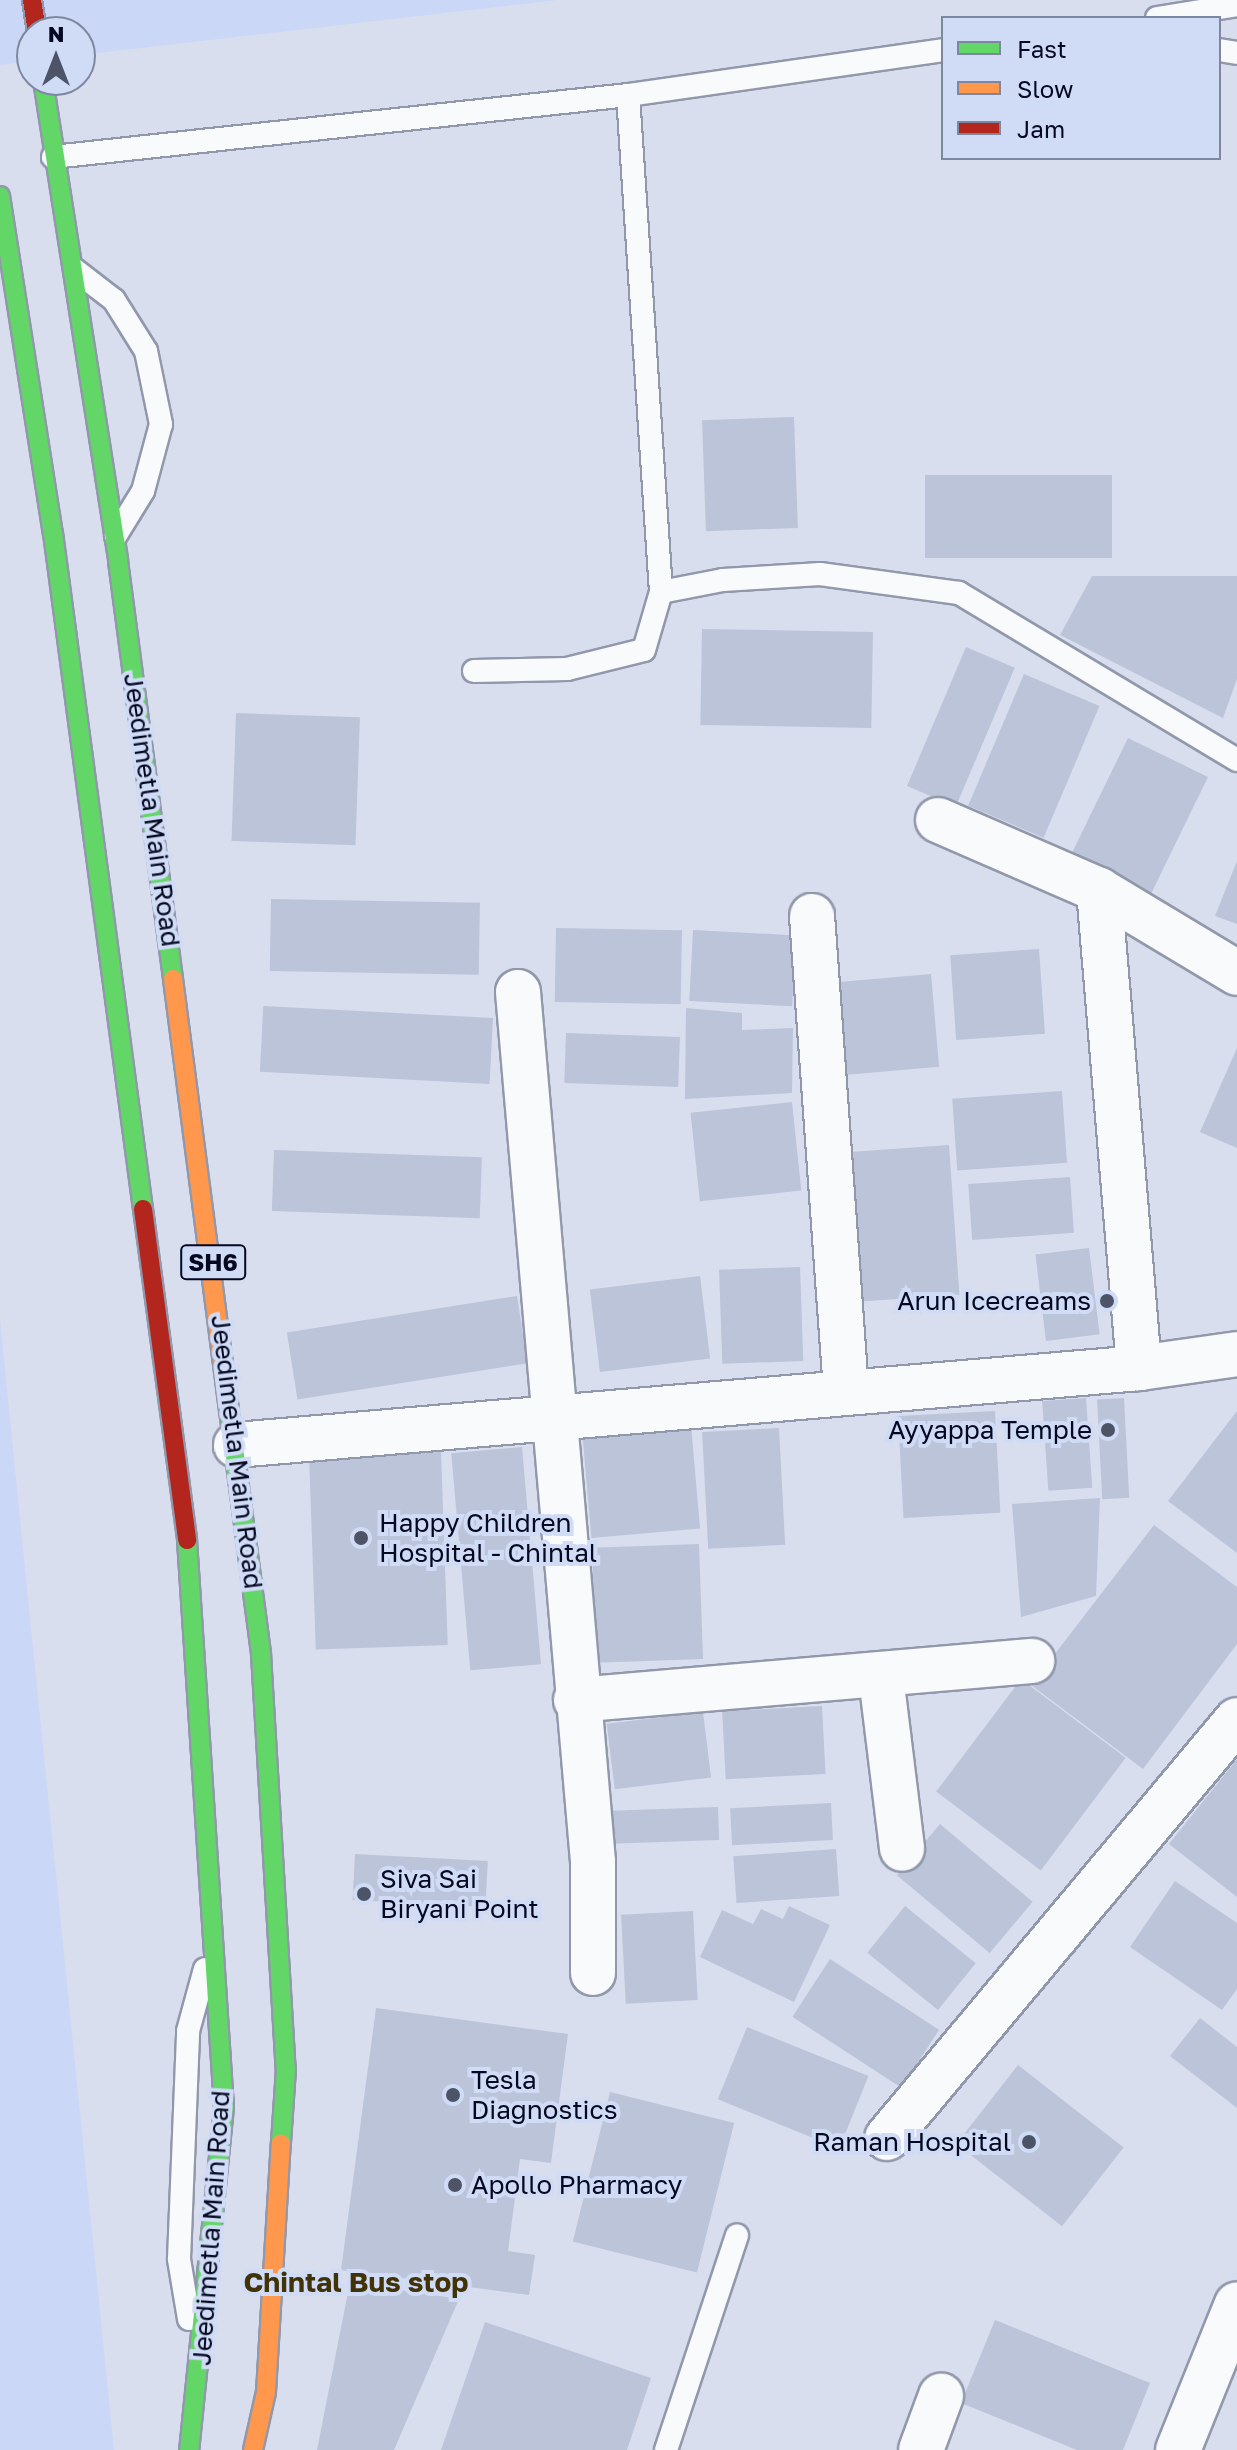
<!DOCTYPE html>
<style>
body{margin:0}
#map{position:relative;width:1237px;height:2450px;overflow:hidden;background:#d8deee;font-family:"Golos Text",sans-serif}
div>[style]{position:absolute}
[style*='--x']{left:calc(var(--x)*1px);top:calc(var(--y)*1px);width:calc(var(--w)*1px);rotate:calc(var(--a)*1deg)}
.built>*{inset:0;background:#cbd7f7}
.building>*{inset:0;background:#bcc4da;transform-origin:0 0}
.roads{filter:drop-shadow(2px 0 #9298ab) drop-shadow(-2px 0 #9298ab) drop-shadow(0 2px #9298ab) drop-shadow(0 -2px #9298ab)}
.lane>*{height:22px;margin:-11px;padding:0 11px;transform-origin:11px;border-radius:11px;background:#f9fafc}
.street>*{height:44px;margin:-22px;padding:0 22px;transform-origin:22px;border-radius:22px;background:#f9fafc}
.fast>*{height:18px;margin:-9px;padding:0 9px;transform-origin:9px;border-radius:9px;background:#63d668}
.slow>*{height:18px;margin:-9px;padding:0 9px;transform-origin:9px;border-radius:9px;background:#ff974d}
.jam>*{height:18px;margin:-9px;padding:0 9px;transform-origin:9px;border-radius:9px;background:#b3261e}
.dots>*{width:22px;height:22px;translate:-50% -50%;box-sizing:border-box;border:4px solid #d0dbf6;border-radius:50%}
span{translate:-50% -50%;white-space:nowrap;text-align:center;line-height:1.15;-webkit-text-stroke:8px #d0dbf6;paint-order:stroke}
.shield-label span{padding:2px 6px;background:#d0dbf6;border:2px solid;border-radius:6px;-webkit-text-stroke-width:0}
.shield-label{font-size:24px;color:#040920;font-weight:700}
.street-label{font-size:26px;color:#040920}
.poi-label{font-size:26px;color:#040920}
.right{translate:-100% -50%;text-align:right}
.left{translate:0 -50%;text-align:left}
.neighbourhood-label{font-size:28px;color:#413208;font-weight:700}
.legend{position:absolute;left:941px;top:16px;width:280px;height:144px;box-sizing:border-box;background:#d0dbf6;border:2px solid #7e87a0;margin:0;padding:10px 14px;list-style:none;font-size:24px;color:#040920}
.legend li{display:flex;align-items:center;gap:16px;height:40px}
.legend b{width:40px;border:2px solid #7e87a0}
.north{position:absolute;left:16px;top:16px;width:80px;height:80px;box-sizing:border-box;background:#d0dbf6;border:2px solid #7e87a0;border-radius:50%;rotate:0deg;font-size:22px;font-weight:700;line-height:32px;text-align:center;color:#040920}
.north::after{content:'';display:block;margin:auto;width:28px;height:36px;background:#4e5468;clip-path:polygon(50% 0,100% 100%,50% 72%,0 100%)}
</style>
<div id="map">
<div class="built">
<div style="clip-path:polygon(0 0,557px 0,80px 55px,80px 32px,32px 32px,32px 61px,0 65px)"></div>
<div style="clip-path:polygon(0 1320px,114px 2450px,0 2450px)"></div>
</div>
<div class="building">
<div style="left:794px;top:417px;width:111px;height:92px;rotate:88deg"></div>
<div style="left:925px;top:475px;width:187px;height:83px"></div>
<div style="clip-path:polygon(1092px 576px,1237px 576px,1237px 679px,1223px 718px,1060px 635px)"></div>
<div style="left:702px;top:629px;width:171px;height:96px;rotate:1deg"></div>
<div style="left:966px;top:647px;width:53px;height:151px;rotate:23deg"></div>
<div style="left:1024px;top:674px;width:82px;height:143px;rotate:23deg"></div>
<div style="left:236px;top:713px;width:124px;height:128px;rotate:2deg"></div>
<div style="left:1128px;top:738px;width:89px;height:138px;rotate:26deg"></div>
<div style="clip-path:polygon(1237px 861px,1237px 924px,1215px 916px)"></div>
<div style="left:271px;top:899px;width:209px;height:72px;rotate:1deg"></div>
<div style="left:556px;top:928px;width:126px;height:74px;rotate:1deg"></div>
<div style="left:693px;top:930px;width:103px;height:71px;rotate:3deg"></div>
<div style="left:1039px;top:949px;width:85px;height:89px;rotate:86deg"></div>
<div style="left:931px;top:974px;width:93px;height:101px;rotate:85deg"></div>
<div style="clip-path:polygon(686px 1008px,742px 1013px,742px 1030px,793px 1028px,792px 1093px,685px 1099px)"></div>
<div style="left:493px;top:1018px;width:66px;height:230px;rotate:93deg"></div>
<div style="left:566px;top:1033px;width:114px;height:50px;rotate:2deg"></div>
<div style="clip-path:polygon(1237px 1048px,1237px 1148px,1200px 1132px)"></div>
<div style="left:1062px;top:1091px;width:72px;height:110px;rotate:86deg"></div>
<div style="left:792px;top:1102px;width:89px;height:102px;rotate:84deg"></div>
<div style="left:949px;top:1145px;width:150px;height:110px;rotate:86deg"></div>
<div style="left:274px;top:1150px;width:208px;height:61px;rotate:2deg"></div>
<div style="left:1070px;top:1177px;width:56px;height:102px;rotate:86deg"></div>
<div style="left:1089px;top:1248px;width:87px;height:54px;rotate:83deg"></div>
<div style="left:800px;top:1267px;width:94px;height:81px;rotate:88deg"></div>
<div style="left:700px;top:1276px;width:83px;height:111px;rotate:83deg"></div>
<div style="left:517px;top:1296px;width:68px;height:233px;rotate:81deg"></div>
<div style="left:1086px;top:1398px;width:90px;height:44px;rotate:86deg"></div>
<div style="left:1124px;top:1398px;width:100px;height:27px;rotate:87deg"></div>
<div style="left:995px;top:1411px;width:102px;height:97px;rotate:87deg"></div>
<div style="clip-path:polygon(1237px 1411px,1237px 1553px,1168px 1501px)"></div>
<div style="left:691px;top:1425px;width:104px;height:109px;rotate:85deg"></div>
<div style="left:779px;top:1428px;width:117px;height:77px;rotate:87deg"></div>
<div style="left:522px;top:1447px;width:218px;height:71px;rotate:85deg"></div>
<div style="left:441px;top:1452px;width:193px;height:132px;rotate:88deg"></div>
<div style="clip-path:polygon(1100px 1498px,1096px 1596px,1021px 1617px,1012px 1504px)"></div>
<div style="clip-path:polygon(1154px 1525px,1237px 1587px,1237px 1644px,1143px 1769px,1031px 1685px)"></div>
<div style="left:699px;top:1544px;width:115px;height:107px;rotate:88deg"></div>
<div style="left:1021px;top:1679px;width:131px;height:141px;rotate:37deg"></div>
<div style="left:822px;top:1706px;width:68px;height:100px;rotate:87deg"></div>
<div style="left:703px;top:1712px;width:66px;height:97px;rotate:83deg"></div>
<div style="clip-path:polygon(1237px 1759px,1237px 1897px,1169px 1844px)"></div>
<div style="left:831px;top:1803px;width:37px;height:101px;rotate:87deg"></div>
<div style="left:718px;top:1807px;width:33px;height:108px;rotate:88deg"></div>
<div style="left:940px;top:1824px;width:121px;height:67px;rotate:40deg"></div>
<div style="left:836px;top:1849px;width:47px;height:103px;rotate:86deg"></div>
<div style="left:355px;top:1854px;width:133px;height:46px;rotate:3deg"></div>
<div style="clip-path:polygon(1175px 1881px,1237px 1923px,1237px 1989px,1222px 2010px,1130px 1947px)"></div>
<div style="clip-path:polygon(789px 1906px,830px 1925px,794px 2002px,700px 1957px,722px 1910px,753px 1924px,761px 1909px,783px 1919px)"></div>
<div style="left:905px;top:1906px;width:91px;height:60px;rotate:39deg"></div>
<div style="left:693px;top:1911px;width:89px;height:72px;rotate:87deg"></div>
<div style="left:830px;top:1959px;width:130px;height:69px;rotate:33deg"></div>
<div style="clip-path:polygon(376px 2008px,568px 2034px,551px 2163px,520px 2159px,508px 2251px,535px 2255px,529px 2295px,341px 2270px)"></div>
<div style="clip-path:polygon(1200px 2018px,1237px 2047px,1237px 2108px,1170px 2056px)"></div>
<div style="left:747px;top:2027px;width:131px;height:78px;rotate:22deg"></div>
<div style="left:1018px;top:2065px;width:134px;height:100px;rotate:38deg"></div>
<div style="left:610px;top:2092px;width:128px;height:154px;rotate:14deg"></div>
<div style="clip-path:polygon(350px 2282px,459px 2299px,394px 2450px,317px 2450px)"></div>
<div style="clip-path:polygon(995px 2320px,1150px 2383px,1123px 2450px,1077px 2450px,961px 2403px)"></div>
<div style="clip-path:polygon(485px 2322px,651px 2378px,627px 2450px,441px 2450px)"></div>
</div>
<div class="roads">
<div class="lane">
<div style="--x:1157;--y:18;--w:81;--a:-9.2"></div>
<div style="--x:1219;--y:50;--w:18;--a:9"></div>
<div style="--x:53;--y:157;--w:578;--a:-6.15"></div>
<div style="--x:628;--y:95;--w:318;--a:-8.1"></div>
<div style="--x:75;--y:270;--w:49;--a:37.6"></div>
<div style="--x:114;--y:300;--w:60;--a:57.9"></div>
<div style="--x:146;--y:351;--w:75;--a:78.4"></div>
<div style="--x:161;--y:424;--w:69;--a:105"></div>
<div style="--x:143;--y:491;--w:52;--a:121.5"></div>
<div style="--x:661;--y:592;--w:63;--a:-11"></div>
<div style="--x:723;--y:580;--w:97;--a:-3.5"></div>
<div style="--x:820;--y:574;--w:140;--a:7.8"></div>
<div style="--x:959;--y:593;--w:324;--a:31"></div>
<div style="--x:474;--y:671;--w:93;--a:-1.2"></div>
<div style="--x:567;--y:669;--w:79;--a:-13.9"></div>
<div style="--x:644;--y:650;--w:60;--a:-73.7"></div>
<div style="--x:661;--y:592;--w:498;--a:-93.8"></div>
<div style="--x:189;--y:2319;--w:61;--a:-99.5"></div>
<div style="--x:179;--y:2259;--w:228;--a:-87.7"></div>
<div style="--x:188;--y:2031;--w:64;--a:-74.7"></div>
<div style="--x:666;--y:2450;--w:226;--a:-71.7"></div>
</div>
<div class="street">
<div style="--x:938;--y:820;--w:176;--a:23.5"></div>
<div style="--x:1099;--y:890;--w:161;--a:31"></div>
<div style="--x:1099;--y:890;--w:480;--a:85.2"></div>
<div style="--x:812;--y:916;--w:476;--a:85.9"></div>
<div style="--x:518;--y:992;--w:873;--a:85.07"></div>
<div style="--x:593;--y:1862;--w:111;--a:90"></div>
<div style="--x:236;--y:1445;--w:906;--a:-4.87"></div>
<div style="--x:1139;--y:1368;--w:99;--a:-8.1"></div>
<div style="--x:881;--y:1677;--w:173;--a:83"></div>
<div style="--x:576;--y:1700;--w:458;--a:-4.9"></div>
<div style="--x:887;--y:2138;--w:545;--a:-50.06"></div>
<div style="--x:921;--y:2450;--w:58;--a:-69.7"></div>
<div style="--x:1178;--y:2450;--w:157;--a:-68"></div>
</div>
<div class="fast">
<div style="--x:43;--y:80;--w:487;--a:81.1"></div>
<div style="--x:118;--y:561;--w:422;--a:82.5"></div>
<div style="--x:0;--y:196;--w:341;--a:81.1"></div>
<div style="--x:53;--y:533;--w:682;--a:82.42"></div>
<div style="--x:227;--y:1395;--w:261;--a:82.5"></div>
<div style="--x:261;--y:1654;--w:416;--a:86.6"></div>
<div style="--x:286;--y:2069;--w:74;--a:93.9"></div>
<div style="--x:187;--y:1540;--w:568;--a:86.27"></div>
<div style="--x:224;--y:2107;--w:345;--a:95.8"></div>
</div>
<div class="slow">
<div style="--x:173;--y:979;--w:419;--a:82.6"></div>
<div style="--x:253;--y:2450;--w:59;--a:-77.4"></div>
<div style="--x:266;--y:2392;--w:249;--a:-86.6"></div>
</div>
<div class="jam">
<div style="--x:32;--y:0;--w:32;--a:81"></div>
<div style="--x:143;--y:1209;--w:334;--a:82.4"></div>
</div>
</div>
<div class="dots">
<div style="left:1107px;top:1301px;background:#4e5468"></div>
<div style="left:1108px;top:1430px;background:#4e5468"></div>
<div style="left:361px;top:1538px;background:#4e5468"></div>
<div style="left:364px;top:1894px;background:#4e5468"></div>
<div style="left:453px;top:2095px;background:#4e5468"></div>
<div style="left:1029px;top:2142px;background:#4e5468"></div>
<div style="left:455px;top:2185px;background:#4e5468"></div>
</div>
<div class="shield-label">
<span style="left:213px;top:1262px">SH6</span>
</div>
<div class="street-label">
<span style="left:152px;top:810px;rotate:82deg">Jeedimetla Main Road</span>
<span style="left:237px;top:1452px;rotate:83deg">Jeedimetla Main Road</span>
<span style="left:211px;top:2228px;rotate:-86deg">Jeedimetla Main Road</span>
</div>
<div class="poi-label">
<span class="right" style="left:1091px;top:1301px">Arun Icecreams</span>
<span class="right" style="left:1092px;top:1430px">Ayyappa Temple</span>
<span class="left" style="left:379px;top:1538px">Happy Children<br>Hospital - Chintal</span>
<span class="left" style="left:380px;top:1894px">Siva Sai<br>Biryani Point</span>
<span class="left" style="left:471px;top:2095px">Tesla<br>Diagnostics</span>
<span class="right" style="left:1011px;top:2142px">Raman Hospital</span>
<span class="left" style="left:471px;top:2185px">Apollo Pharmacy</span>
</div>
<div class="neighbourhood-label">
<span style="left:356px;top:2282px">Chintal Bus stop</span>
</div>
<ul class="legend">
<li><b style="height:10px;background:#63d668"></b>Fast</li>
<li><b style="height:10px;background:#ff974d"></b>Slow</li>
<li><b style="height:10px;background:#b3261e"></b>Jam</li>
</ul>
<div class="north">N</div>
</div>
